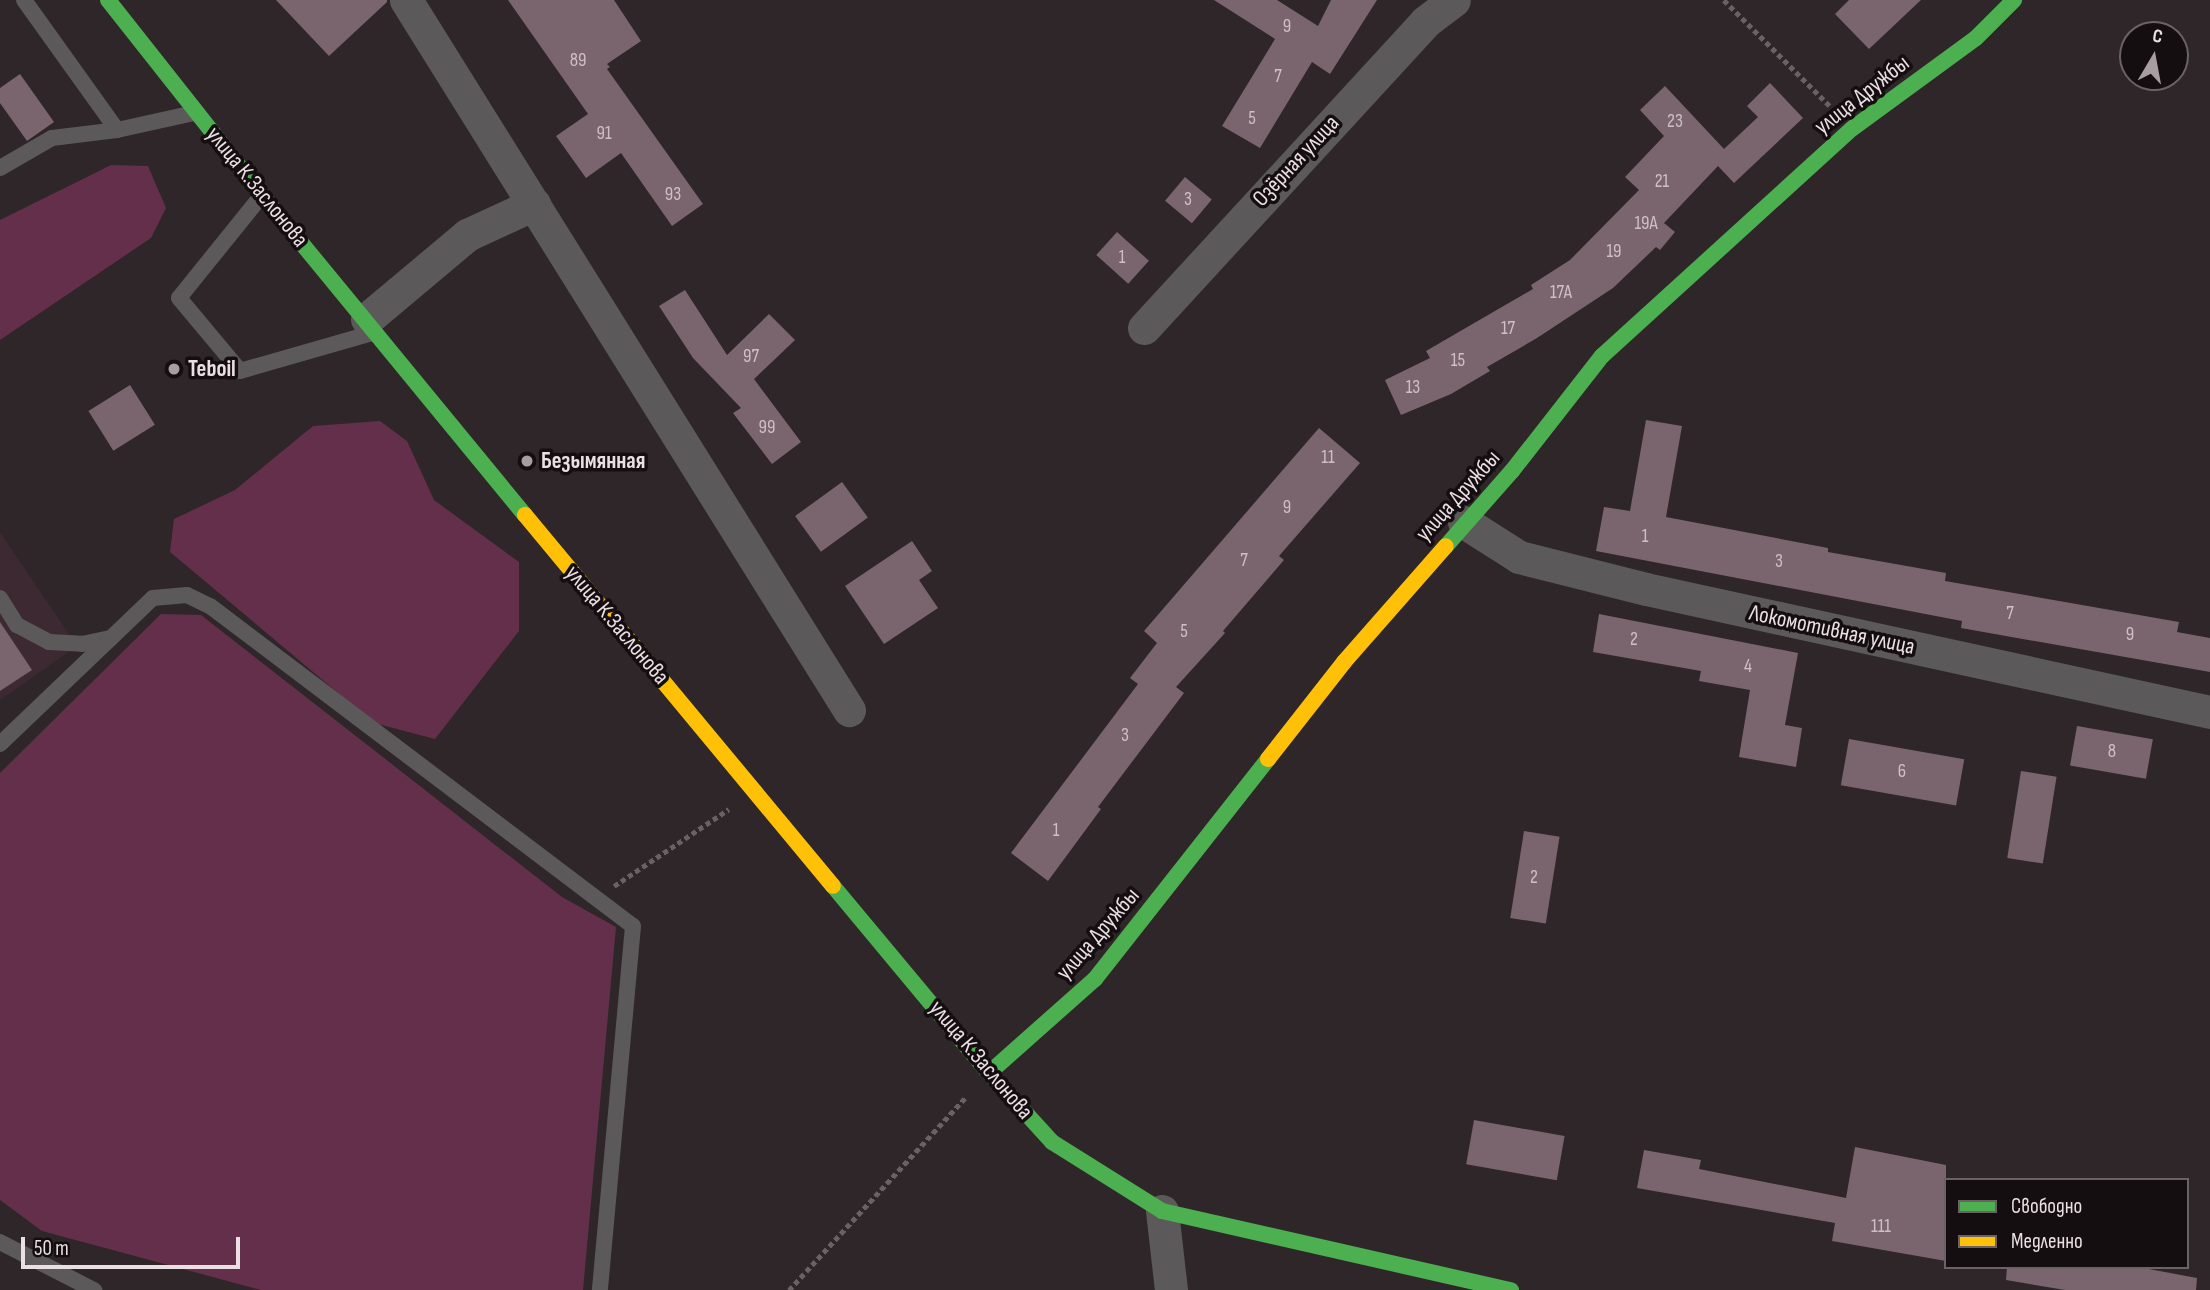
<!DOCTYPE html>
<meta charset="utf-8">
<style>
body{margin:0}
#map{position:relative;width:2210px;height:1290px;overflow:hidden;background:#2e2629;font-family:"Sofia Sans Condensed",sans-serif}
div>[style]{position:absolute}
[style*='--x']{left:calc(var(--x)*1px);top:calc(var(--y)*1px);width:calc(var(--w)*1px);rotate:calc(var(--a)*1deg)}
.built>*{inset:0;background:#3d2932}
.green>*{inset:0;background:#642f4a}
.building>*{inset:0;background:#7a656f;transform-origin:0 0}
.path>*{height:4.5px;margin-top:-2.25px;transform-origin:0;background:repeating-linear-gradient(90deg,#676264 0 5px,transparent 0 8.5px)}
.lane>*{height:16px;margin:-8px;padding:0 8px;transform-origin:8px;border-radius:8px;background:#5c595a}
.street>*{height:33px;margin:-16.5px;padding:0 16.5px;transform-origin:16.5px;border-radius:16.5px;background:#5c595a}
.fast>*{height:16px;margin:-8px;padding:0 8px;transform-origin:8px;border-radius:8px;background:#4caf50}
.slow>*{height:16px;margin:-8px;padding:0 8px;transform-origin:8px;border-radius:8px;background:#ffc107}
.dots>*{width:19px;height:19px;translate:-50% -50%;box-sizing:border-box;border:4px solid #150e11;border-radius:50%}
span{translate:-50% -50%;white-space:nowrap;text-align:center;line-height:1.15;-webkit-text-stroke:7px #150e11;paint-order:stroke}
.number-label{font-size:19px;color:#cec0c6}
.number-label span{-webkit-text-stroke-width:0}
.street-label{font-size:23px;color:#eadfe3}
.poi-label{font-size:23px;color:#eadfe3;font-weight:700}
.left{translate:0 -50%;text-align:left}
.legend{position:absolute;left:1944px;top:1178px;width:245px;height:91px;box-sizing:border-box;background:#150e11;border:2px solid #6a6265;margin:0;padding:9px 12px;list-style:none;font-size:21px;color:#eadfe3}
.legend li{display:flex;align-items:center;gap:14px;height:35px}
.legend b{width:35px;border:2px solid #6a6265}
.north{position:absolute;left:2119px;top:21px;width:70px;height:70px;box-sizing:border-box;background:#150e11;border:2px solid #6a6265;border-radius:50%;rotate:10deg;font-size:19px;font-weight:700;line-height:28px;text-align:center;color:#eadfe3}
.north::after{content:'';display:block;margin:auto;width:24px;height:32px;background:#a89ea2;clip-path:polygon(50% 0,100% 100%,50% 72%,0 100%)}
.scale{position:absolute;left:21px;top:1237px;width:219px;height:32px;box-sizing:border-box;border:4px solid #eadfe3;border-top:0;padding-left:9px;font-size:21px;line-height:24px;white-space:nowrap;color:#eadfe3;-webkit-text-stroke:5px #150e11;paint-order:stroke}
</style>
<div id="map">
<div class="built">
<div style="clip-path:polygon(0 532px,77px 646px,0 700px)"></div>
</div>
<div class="green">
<div style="clip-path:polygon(111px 165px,148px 166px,166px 208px,151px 238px,0 340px,0 220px)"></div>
<div style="clip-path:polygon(380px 421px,407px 441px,434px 500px,519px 562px,519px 631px,435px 739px,374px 723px,170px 552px,174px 519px,235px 490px,313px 426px)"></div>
<div style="clip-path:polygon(161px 614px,201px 615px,562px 897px,616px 927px,583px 1290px,261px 1290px,42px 1231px,0 1200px,0 773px)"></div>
</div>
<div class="building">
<div style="clip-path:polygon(276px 0,387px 0,387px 2px,329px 56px)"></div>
<div style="clip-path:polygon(508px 0,614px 0,641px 41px,607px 64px,610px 67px,607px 69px,703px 204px,672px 226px,621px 153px,586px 178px,556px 136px,588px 114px)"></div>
<div style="clip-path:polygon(1214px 0,1277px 0,1318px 26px,1331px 0,1377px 0,1330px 74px,1312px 62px,1260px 148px,1222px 126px,1275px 39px)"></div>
<div style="clip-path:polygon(1849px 0,1921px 0,1869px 49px,1835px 14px)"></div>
<div style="clip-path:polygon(20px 74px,54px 122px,27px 141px,0 103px,0 88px)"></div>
<div style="clip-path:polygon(1770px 83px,1803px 118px,1734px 183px,1718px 166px,1664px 223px,1675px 232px,1660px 250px,1656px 247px,1613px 288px,1537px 338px,1487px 367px,1490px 371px,1451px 394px,1401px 415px,1385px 380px,1430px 358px,1426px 351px,1533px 289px,1531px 285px,1570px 260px,1639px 190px,1625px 177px,1664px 136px,1640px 110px,1665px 86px,1724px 149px,1758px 117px,1747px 106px)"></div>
<div style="left:1185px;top:177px;width:35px;height:31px;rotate:40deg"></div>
<div style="left:1117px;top:232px;width:43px;height:31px;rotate:42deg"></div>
<div style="clip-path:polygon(685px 290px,727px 355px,769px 314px,795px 340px,754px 379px,801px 442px,772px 464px,733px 413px,741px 408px,693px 358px,659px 306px)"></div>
<div style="left:130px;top:385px;width:47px;height:49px;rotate:58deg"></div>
<div style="clip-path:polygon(1646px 420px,1682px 426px,1666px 517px,1828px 548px,1828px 552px,1946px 573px,1945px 581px,2179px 622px,2177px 632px,2210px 638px,2210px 672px,1961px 628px,1962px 621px,1596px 551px,1604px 507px,1630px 511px)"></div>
<div style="clip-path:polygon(1319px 428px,1360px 463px,1279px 556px,1284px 560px,1223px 631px,1225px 633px,1176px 687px,1184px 693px,1098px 807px,1101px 809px,1048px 881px,1011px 853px,1138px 684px,1130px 678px,1157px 643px,1144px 631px)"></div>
<div style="left:842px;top:482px;width:44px;height:58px;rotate:54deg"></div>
<div style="clip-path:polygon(912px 541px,932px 571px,919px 580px,938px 608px,884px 644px,845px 586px)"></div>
<div style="clip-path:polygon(1599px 614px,1798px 653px,1785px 725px,1802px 728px,1796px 767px,1739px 757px,1750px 690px,1699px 681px,1701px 671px,1593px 652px)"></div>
<div style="clip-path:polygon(0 622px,32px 670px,0 691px)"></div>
<div style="left:2077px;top:726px;width:77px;height:40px;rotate:10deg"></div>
<div style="left:1849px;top:739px;width:117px;height:47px;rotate:10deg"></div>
<div style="left:2021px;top:771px;width:36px;height:88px;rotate:9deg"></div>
<div style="left:1524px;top:831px;width:36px;height:88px;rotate:9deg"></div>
<div style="left:1474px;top:1120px;width:92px;height:45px;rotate:10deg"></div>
<div style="clip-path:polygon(1855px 1147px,1946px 1165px,1946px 1261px,1832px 1241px,1835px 1223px,1637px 1188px,1644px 1150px,1701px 1160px,1699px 1169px,1846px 1198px)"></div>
<div style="clip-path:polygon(2007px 1267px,2138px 1267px,2197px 1278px,2196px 1290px,2065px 1290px,2006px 1280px)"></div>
</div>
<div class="path">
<div style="--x:1724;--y:0;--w:150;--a:45"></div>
<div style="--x:614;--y:886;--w:138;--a:-33.8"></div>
<div style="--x:789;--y:1290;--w:262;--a:-47.5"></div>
</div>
<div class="lane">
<div style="--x:24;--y:0;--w:160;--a:54.4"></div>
<div style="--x:117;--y:130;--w:79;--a:-12.4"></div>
<div style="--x:0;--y:168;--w:60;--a:-30"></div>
<div style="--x:52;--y:138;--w:65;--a:-7"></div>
<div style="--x:262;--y:195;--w:132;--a:128.9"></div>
<div style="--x:179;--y:298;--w:95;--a:50.1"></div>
<div style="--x:240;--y:371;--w:141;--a:-16"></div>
<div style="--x:0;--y:598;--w:32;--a:58"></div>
<div style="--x:17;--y:625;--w:36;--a:28"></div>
<div style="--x:49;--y:642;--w:33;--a:3"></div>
<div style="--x:82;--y:644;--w:30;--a:-12"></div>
<div style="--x:0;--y:744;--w:211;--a:-43.7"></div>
<div style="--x:153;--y:598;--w:34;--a:-5"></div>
<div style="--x:187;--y:595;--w:25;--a:26"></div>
<div style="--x:210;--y:606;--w:530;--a:37.11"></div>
<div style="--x:633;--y:926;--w:365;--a:95.2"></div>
<div style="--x:0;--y:1242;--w:106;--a:27.1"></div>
</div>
<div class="street">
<div style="--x:406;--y:0;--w:837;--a:58.04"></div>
<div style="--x:367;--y:319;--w:131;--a:-40"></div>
<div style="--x:467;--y:235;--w:74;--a:-24.8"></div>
<div style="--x:1144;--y:328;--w:415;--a:-47.4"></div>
<div style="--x:1425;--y:22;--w:36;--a:-37"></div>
<div style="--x:1464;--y:522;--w:65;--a:32.5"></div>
<div style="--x:1519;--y:557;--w:131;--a:14.1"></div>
<div style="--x:1646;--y:589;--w:577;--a:12.3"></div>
<div style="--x:1162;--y:1211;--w:80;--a:83.5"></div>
</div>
<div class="fast">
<div style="--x:108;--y:0;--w:248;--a:51.7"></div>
<div style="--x:262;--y:195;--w:414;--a:50.6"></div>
<div style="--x:1446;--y:546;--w:100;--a:-48.7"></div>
<div style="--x:1512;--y:471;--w:146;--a:-52"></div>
<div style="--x:1602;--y:356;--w:339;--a:-42.3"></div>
<div style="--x:1853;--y:128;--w:152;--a:-36.2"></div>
<div style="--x:1976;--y:38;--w:54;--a:-45"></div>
<div style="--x:833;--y:886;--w:233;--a:50.2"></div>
<div style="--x:982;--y:1065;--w:104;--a:47.7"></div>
<div style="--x:1052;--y:1142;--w:130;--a:32.1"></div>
<div style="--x:1162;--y:1211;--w:358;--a:12.8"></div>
<div style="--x:989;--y:1073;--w:142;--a:-41.6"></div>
<div style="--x:1095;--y:979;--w:280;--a:-51.8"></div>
</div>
<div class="slow">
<div style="--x:525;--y:515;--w:482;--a:50.3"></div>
<div style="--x:1268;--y:759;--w:123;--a:-51.9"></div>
<div style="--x:1344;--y:662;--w:154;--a:-48.7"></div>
</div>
<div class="dots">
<div style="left:174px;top:369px;background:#a89ea2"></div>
<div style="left:527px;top:461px;background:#a89ea2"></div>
</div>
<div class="number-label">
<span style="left:1287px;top:27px">9</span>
<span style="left:578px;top:61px">89</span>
<span style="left:1278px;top:77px">7</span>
<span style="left:1252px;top:119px">5</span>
<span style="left:1675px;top:122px">23</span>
<span style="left:604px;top:134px">91</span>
<span style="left:1662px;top:182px">21</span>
<span style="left:673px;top:195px">93</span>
<span style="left:1188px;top:200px">3</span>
<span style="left:1646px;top:224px">19А</span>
<span style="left:1614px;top:252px">19</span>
<span style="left:1122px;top:258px">1</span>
<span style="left:1561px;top:293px">17А</span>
<span style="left:1508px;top:329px">17</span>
<span style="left:751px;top:357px">97</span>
<span style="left:1458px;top:361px">15</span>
<span style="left:1413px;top:388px">13</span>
<span style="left:767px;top:428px">99</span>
<span style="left:1328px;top:458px">11</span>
<span style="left:1287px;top:508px">9</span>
<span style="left:1645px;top:537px">1</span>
<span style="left:1244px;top:561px">7</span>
<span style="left:1779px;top:562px">3</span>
<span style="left:2010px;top:614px">7</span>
<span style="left:1184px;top:632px">5</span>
<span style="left:2130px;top:635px">9</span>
<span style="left:1634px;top:640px">2</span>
<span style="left:1748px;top:667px">4</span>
<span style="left:1125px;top:736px">3</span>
<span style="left:2112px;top:752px">8</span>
<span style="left:1902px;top:772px">6</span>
<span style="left:1056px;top:831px">1</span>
<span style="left:1534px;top:878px">2</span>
<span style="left:1881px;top:1227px">111</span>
</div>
<div class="street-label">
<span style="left:1862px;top:95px;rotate:-38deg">улица Дружбы</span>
<span style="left:1296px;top:161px;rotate:-47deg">Озёрная улица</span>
<span style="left:257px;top:187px;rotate:51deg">улица К.Заслонова</span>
<span style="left:1458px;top:496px;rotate:-48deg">улица Дружбы</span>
<span style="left:617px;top:625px;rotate:50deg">улица К.Заслонова</span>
<span style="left:1832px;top:630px;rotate:12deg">Локомотивная улица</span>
<span style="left:1098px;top:934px;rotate:-49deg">улица Дружбы</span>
<span style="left:981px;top:1060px;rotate:50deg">улица К.Заслонова</span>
</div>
<div class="poi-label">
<span class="left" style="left:188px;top:369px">Teboil</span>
<span class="left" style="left:541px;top:461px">Безымянная</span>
</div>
<ul class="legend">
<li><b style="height:9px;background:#4caf50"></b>Свободно</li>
<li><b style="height:9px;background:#ffc107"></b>Медленно</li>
</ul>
<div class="north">С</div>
<div class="scale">50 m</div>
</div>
